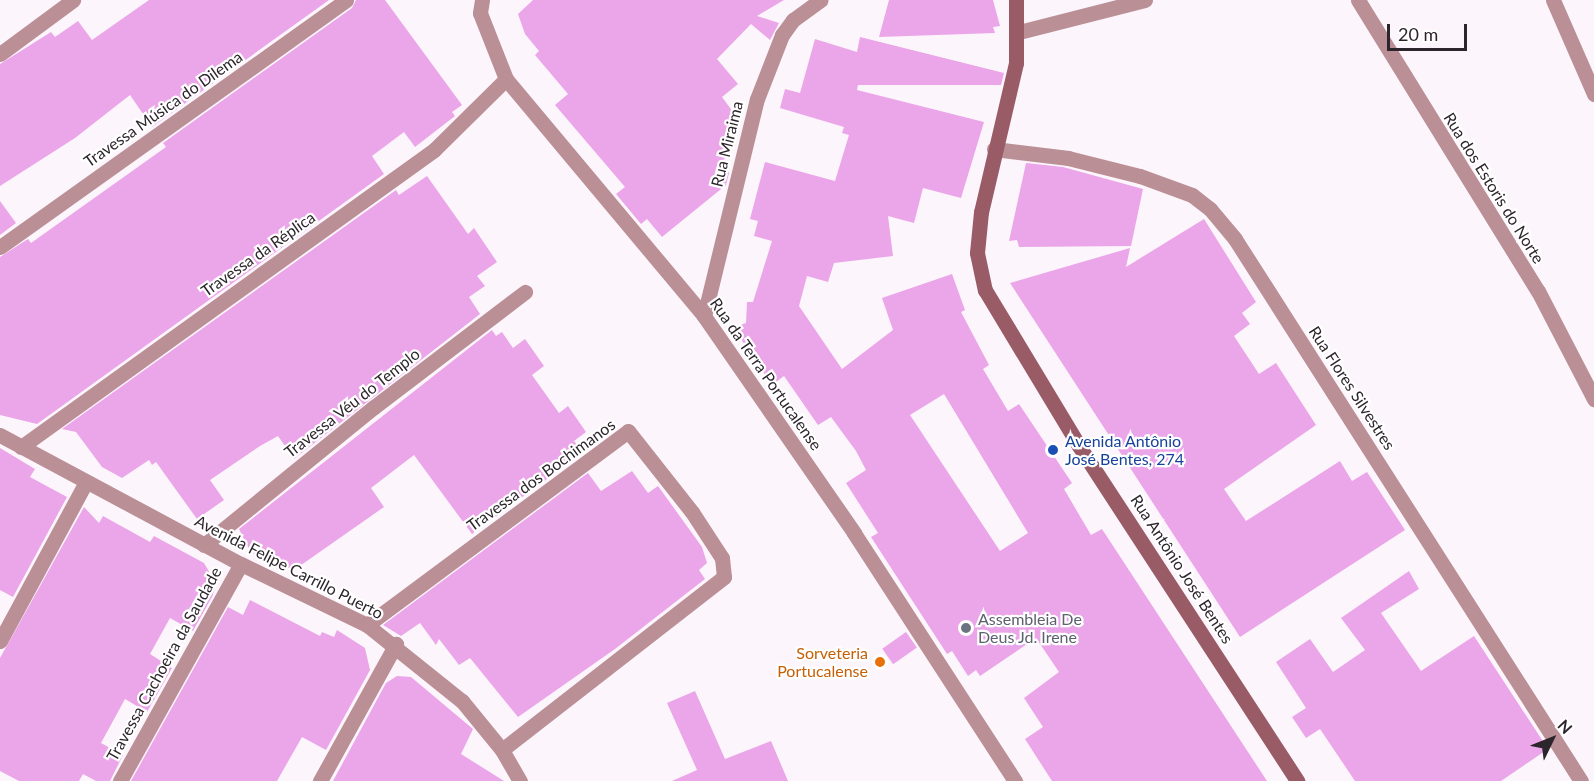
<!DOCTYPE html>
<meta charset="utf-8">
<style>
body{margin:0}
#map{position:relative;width:1594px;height:781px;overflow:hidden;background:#fdf5fc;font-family:Lato,sans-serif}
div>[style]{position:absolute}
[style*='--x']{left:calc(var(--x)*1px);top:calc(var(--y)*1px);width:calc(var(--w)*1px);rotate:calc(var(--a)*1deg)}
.building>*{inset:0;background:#eba5e9;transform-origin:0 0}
.street>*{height:15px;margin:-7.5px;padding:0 7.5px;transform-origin:7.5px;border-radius:7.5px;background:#ba8f96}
.secondary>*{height:15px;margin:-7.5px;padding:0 7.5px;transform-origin:7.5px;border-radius:7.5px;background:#995c67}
.dots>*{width:16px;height:16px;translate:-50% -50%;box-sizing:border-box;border:3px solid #fff;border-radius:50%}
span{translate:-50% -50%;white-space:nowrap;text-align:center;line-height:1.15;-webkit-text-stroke:4.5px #fff;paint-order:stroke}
.street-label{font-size:16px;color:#2c252b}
.transit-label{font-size:16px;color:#164399}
.left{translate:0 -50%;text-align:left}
.worship-label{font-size:16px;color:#5b616d}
.food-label{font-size:16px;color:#c56008}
.right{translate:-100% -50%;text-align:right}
.north{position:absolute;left:1522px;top:709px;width:60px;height:60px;-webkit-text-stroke:4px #fff;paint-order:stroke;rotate:47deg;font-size:16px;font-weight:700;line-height:24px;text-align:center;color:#2c252b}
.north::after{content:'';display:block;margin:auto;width:21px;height:27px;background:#2c252b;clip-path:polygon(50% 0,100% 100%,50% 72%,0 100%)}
.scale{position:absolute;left:1387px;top:24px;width:80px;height:27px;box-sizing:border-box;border:3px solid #2c252b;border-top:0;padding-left:8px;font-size:18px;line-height:21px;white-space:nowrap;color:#2c252b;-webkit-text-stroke:4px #fff;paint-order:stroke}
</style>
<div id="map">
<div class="building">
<div style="clip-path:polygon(149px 0,329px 0,152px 127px,130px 95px,75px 138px,0 186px,0 64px,51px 32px,55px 37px,78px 21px,92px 40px)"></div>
<div style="clip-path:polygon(356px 0,385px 0,462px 105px,452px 112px,455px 116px,415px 147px,404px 132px,372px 156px,384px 174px,37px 424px,0 415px,0 257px,28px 239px,31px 243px,166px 147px,163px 143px,352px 8px)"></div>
<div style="clip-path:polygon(533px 0,784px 0,757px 16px,779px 23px,770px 40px,751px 24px,717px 59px,738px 84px,722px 97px,736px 116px,723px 164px,729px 173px,726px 185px,662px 237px,647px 219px,641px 224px,616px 194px,625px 187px,555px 105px,568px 94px,535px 55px,539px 51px,525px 34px,518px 14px)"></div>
<div style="clip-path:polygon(889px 0,993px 0,1000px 26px,993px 27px,995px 33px,879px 37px)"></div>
<div style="clip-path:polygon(evenodd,860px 37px,1004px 73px,1001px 85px,858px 85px,857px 90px,984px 122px,961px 198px,923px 188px,914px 223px,888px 216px,893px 256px,834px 263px,828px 282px,807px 276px,799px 306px,842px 369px,893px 330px,882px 298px,952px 274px,965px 310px,961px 312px,989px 365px,983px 369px,1008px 411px,1019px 404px,1072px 483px,1064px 489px,1091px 535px,1102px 529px,1267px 781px,1052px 781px,1025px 739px,1043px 727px,1024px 698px,1059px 672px,1036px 638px,980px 676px,976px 670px,968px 676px,952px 651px,947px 654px,871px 537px,878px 533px,846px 483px,866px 470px,856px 451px,831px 417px,818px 425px,784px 376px,772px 385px,741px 339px,735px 327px,746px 323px,747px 302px,753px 302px,772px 241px,754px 236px,758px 221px,750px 219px,765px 162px,835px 181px,849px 135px,842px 133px,844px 127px,780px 108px,785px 89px,800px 93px,815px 39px,857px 52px,860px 37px,944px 394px,1028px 533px,1000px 551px,910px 415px,944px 394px)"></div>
<div style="clip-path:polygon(1026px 163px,1063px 167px,1143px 189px,1131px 246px,1019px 247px,1017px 240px,1009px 241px)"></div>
<div style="clip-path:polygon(427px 176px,468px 234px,474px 228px,497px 262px,477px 276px,485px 286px,469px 297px,480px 314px,294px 459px,278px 436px,260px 446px,210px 480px,224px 500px,197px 519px,156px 462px,152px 465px,149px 460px,122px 478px,102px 467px,76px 432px,62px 429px,396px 190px,399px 195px)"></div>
<div style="clip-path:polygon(0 201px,16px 223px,0 235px)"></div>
<div style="clip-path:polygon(1204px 219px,1256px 302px,1242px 313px,1250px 324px,1234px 336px,1259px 374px,1276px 363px,1316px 425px,1224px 489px,1246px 521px,1340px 461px,1352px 481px,1367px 472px,1405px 530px,1240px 637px,1010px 283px,1130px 248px,1126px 267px)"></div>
<div style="clip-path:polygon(492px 330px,496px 336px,502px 332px,513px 348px,525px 339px,544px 366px,532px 375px,559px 413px,568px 406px,586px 432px,574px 441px,581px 450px,577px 457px,472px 534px,414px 455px,371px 488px,384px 507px,294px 570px,256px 556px,248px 547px,239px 529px)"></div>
<div style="clip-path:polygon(0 448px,35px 469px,30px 477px,67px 497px,13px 597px,0 590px)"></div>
<div style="clip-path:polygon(632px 471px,648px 493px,658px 486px,702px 547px,707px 563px,699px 570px,705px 579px,615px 649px,518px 717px,470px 658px,459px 665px,439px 639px,436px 645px,420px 623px,401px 636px,383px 625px,588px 473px,601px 491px)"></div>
<div style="clip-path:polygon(84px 507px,99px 523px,103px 516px,150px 542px,154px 536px,204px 563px,215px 582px,213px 595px,193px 631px,170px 618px,150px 654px,172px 668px,147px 712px,125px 699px,101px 743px,123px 755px,110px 781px,96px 781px,83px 774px,79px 781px,19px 781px,0 771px,0 658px)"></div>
<div style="clip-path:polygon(1409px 571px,1419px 589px,1381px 613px,1421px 671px,1474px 636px,1548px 749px,1501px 781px,1355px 781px,1320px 729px,1306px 738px,1292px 717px,1306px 708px,1276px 662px,1310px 639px,1333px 672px,1365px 650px,1341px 618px)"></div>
<div style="clip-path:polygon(250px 600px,320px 636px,322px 632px,334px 637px,337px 630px,365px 648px,370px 670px,326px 750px,302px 737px,277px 781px,131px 781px,228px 607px,243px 615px)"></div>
<div style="left:906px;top:632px;width:19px;height:29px;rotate:55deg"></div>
<div style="clip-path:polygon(397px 676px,411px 677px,473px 729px,461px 754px,504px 781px,333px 781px,386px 683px)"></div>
<div style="clip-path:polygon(695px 691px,725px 759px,771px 741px,788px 781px,672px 781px,697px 770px,667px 703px)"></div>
</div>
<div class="street">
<div style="--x:482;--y:0;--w:13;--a:99"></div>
<div style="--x:480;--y:13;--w:71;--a:68.5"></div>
<div style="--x:506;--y:79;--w:309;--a:50.1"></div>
<div style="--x:704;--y:316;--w:264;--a:55.3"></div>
<div style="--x:854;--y:533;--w:296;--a:57"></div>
<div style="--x:1358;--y:0;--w:342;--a:58.3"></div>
<div style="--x:1538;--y:291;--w:122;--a:62.6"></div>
<div style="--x:1553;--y:0;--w:103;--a:66.4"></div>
<div style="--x:1019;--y:32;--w:130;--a:-14.3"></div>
<div style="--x:0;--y:54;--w:91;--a:-36.5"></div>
<div style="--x:994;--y:149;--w:75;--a:6.9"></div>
<div style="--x:1068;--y:158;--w:74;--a:14"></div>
<div style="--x:1140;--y:176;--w:55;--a:20.1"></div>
<div style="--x:1192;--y:195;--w:23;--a:38"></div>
<div style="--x:1210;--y:209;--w:39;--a:50"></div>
<div style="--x:1235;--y:239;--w:643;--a:57.45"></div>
<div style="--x:0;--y:247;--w:425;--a:-35.5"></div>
<div style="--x:704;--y:316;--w:223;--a:-76.3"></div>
<div style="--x:757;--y:99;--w:69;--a:-68.7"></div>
<div style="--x:782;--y:35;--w:19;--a:-54"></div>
<div style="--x:793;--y:20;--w:34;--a:-36"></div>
<div style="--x:0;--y:435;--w:273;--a:28.2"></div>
<div style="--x:241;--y:564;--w:140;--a:25.8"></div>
<div style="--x:367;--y:625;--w:122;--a:38.7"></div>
<div style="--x:462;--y:701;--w:63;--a:50.8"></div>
<div style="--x:502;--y:750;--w:36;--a:60"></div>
<div style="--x:21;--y:447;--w:509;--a:-35.72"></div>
<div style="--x:434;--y:150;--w:101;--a:-44.6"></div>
<div style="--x:204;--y:545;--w:219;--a:-39.1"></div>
<div style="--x:374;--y:407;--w:190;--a:-37.3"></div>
<div style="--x:367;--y:625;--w:325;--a:-36.6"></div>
<div style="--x:628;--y:431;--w:103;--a:51.7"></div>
<div style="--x:692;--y:512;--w:55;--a:56.9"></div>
<div style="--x:722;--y:558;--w:19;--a:84"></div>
<div style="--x:724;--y:577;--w:281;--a:142.1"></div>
<div style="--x:0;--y:641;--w:181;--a:-61.6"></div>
<div style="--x:120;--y:781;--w:248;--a:-60.9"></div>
<div style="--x:320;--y:781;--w:157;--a:-61"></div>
</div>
<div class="secondary">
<div style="--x:1016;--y:0;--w:63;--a:90"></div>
<div style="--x:1016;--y:63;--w:153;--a:103.2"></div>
<div style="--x:981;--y:212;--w:41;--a:95.6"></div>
<div style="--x:977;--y:253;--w:38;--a:78"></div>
<div style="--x:985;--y:290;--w:182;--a:58.9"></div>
<div style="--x:1079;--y:446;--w:400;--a:56.9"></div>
</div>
<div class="dots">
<div style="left:1053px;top:450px;background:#1a4fb4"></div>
<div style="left:966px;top:628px;background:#6b7280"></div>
<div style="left:880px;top:662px;background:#e8710a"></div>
</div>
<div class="street-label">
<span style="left:163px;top:109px;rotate:-35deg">Travessa Música do Dilema</span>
<span style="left:727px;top:144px;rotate:-76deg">Rua Miraima</span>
<span style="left:1494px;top:188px;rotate:58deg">Rua dos Estoris do Norte</span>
<span style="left:258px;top:254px;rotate:-35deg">Travessa da Réplica</span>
<span style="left:766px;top:374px;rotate:55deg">Rua da Terra Portucalense</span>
<span style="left:1352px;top:388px;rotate:57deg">Rua Flores Silvestres</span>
<span style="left:352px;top:403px;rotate:-38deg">Travessa Véu do Templo</span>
<span style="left:541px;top:475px;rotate:-36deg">Travessa dos Bochimanos</span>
<span style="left:289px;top:567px;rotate:27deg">Avenida Felipe Carrillo Puerto</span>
<span style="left:1182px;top:569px;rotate:57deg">Rua Antônio José Bentes</span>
<span style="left:164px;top:664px;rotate:-61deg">Travessa Cachoeira da Saudade</span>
</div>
<div class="transit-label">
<span class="left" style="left:1065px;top:450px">Avenida Antônio<br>José Bentes, 274</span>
</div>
<div class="worship-label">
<span class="left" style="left:978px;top:628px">Assembleia De<br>Deus Jd. Irene</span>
</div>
<div class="food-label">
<span class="right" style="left:868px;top:662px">Sorveteria<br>Portucalense</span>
</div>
<div class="north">N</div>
<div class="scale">20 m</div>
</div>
